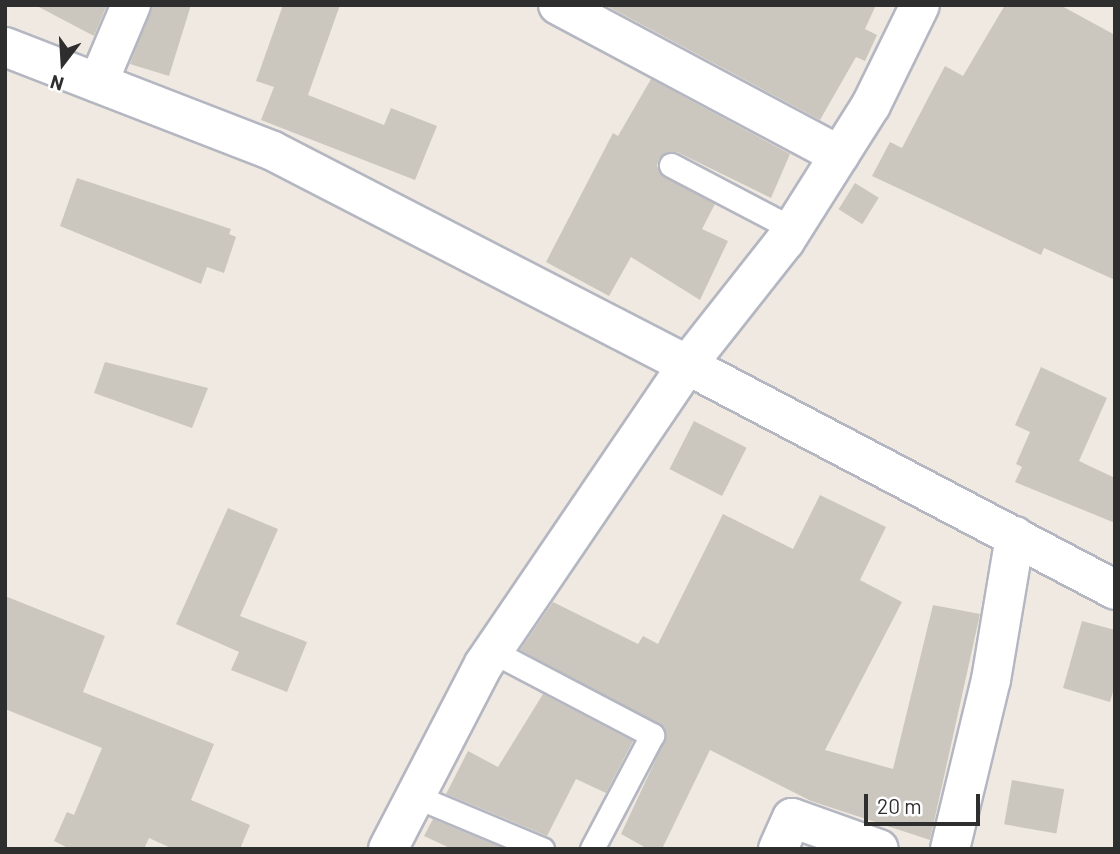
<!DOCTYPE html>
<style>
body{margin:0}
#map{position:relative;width:1120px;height:854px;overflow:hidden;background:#efe9e1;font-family:Barlow,sans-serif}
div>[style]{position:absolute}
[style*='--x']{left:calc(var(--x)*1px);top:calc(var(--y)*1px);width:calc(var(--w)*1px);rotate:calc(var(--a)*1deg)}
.building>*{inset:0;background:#cbc7bf;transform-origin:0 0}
.roads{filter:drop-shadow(2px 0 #b4b7c1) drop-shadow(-2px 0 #b4b7c1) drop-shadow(0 2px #b4b7c1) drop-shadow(0 -2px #b4b7c1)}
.service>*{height:23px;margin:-11.5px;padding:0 11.5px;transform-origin:11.5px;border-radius:11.5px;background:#fff}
.minor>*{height:38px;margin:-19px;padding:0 19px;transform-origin:19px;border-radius:19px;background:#fff}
.tertiary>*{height:38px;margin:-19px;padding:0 19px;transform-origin:19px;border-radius:19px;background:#fff}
span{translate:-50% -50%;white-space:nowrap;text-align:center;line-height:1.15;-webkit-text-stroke:6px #fff;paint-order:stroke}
.frame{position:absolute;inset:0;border:7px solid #2e2e2e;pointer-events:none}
.north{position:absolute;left:28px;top:28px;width:70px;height:70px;-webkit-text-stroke:5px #fff;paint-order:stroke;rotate:197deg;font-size:19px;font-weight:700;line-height:28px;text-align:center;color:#2e2e2e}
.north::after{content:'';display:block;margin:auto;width:24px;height:32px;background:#2e2e2e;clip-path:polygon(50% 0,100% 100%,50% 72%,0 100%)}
.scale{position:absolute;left:864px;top:794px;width:116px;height:32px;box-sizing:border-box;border:4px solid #2e2e2e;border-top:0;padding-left:9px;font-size:21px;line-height:24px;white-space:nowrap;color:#2e2e2e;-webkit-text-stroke:5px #fff;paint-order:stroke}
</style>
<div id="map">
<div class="building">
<div style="clip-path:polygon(35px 5px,107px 5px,94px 36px)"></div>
<div style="clip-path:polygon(152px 5px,191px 5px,169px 76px,130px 64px)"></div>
<div style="clip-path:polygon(283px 5px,340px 5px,308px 95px,384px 125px,391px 108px,437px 126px,415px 180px,261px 120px,274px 87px,256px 81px)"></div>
<div style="clip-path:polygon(605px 5px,876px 5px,865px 29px,877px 35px,865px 61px,856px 57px,820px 120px)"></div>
<div style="clip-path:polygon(1005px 5px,1060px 5px,1115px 35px,1115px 280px,1044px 248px,1041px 255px,872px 176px,890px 142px,902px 148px,945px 66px,963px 76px)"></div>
<div style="clip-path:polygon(651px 79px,790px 154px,771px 198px,677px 152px,659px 158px,657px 166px,664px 177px,715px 204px,702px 229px,728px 241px,700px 300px,631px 257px,609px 296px,546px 262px,613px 133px,618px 136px)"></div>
<div style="clip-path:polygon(77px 178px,231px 229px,229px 234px,236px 237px,224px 273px,207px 267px,201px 284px,60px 226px)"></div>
<div style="left:855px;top:183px;width:28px;height:31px;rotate:32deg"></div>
<div style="clip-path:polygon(105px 362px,208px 388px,192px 428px,94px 393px)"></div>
<div style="clip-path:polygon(1041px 367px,1107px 398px,1079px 461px,1115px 478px,1115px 523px,1015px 482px,1022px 467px,1016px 464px,1030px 432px,1015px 425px)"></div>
<div style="left:694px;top:421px;width:59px;height:54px;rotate:27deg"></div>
<div style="clip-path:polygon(820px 495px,886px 527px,860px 580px,902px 602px,825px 750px,893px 769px,933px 605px,980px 614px,930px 840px,811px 801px,710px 750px,662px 849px,648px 849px,621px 834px,664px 742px,664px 728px,520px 650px,553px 602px,638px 644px,643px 636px,658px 644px,723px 514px,793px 549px)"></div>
<div style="clip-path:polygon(228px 508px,278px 529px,240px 616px,307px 642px,287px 692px,231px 670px,239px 652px,176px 624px)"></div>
<div style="clip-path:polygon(5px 596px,105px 636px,83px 692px,214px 744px,191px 800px,250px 825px,240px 849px,173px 849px,149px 838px,144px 849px,70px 849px,54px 841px,67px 812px,74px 815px,102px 748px,5px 709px)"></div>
<div style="clip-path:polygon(1082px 621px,1115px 630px,1115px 685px,1110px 702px,1063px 688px)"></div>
<div style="clip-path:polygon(543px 694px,633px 741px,606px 793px,576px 779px,547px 836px,446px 794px,468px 751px,498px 767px)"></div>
<div style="left:1012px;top:780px;width:53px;height:45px;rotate:10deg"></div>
<div style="clip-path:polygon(433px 819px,505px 849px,452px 849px,424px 836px)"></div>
</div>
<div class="roads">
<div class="service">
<div style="--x:671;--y:165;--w:138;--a:27.7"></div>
<div style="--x:492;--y:651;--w:181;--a:27.7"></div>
<div style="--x:652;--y:735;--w:129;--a:117.8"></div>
<div style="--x:415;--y:796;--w:138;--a:22.7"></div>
</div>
<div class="minor">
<div style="--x:558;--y:5;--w:319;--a:28.1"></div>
<div style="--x:98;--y:83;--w:85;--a:-67.1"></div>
<div style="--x:687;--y:365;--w:484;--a:27.7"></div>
<div style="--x:778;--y:849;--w:34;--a:-66"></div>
<div style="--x:792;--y:818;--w:92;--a:19.6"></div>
<div style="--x:950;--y:849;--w:174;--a:-76.4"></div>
<div style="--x:991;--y:680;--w:146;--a:-80.5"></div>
</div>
<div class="tertiary">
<div style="--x:5;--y:47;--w:287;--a:21.2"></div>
<div style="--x:273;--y:151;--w:466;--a:27.3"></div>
<div style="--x:388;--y:849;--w:208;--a:-62.6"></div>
<div style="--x:484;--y:664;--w:361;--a:-55.8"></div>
<div style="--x:687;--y:365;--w:158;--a:-51.7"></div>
<div style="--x:785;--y:241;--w:161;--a:-57.7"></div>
<div style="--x:871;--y:105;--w:111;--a:-63.9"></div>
</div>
</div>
<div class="frame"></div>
<div class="north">N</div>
<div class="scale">20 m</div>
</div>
